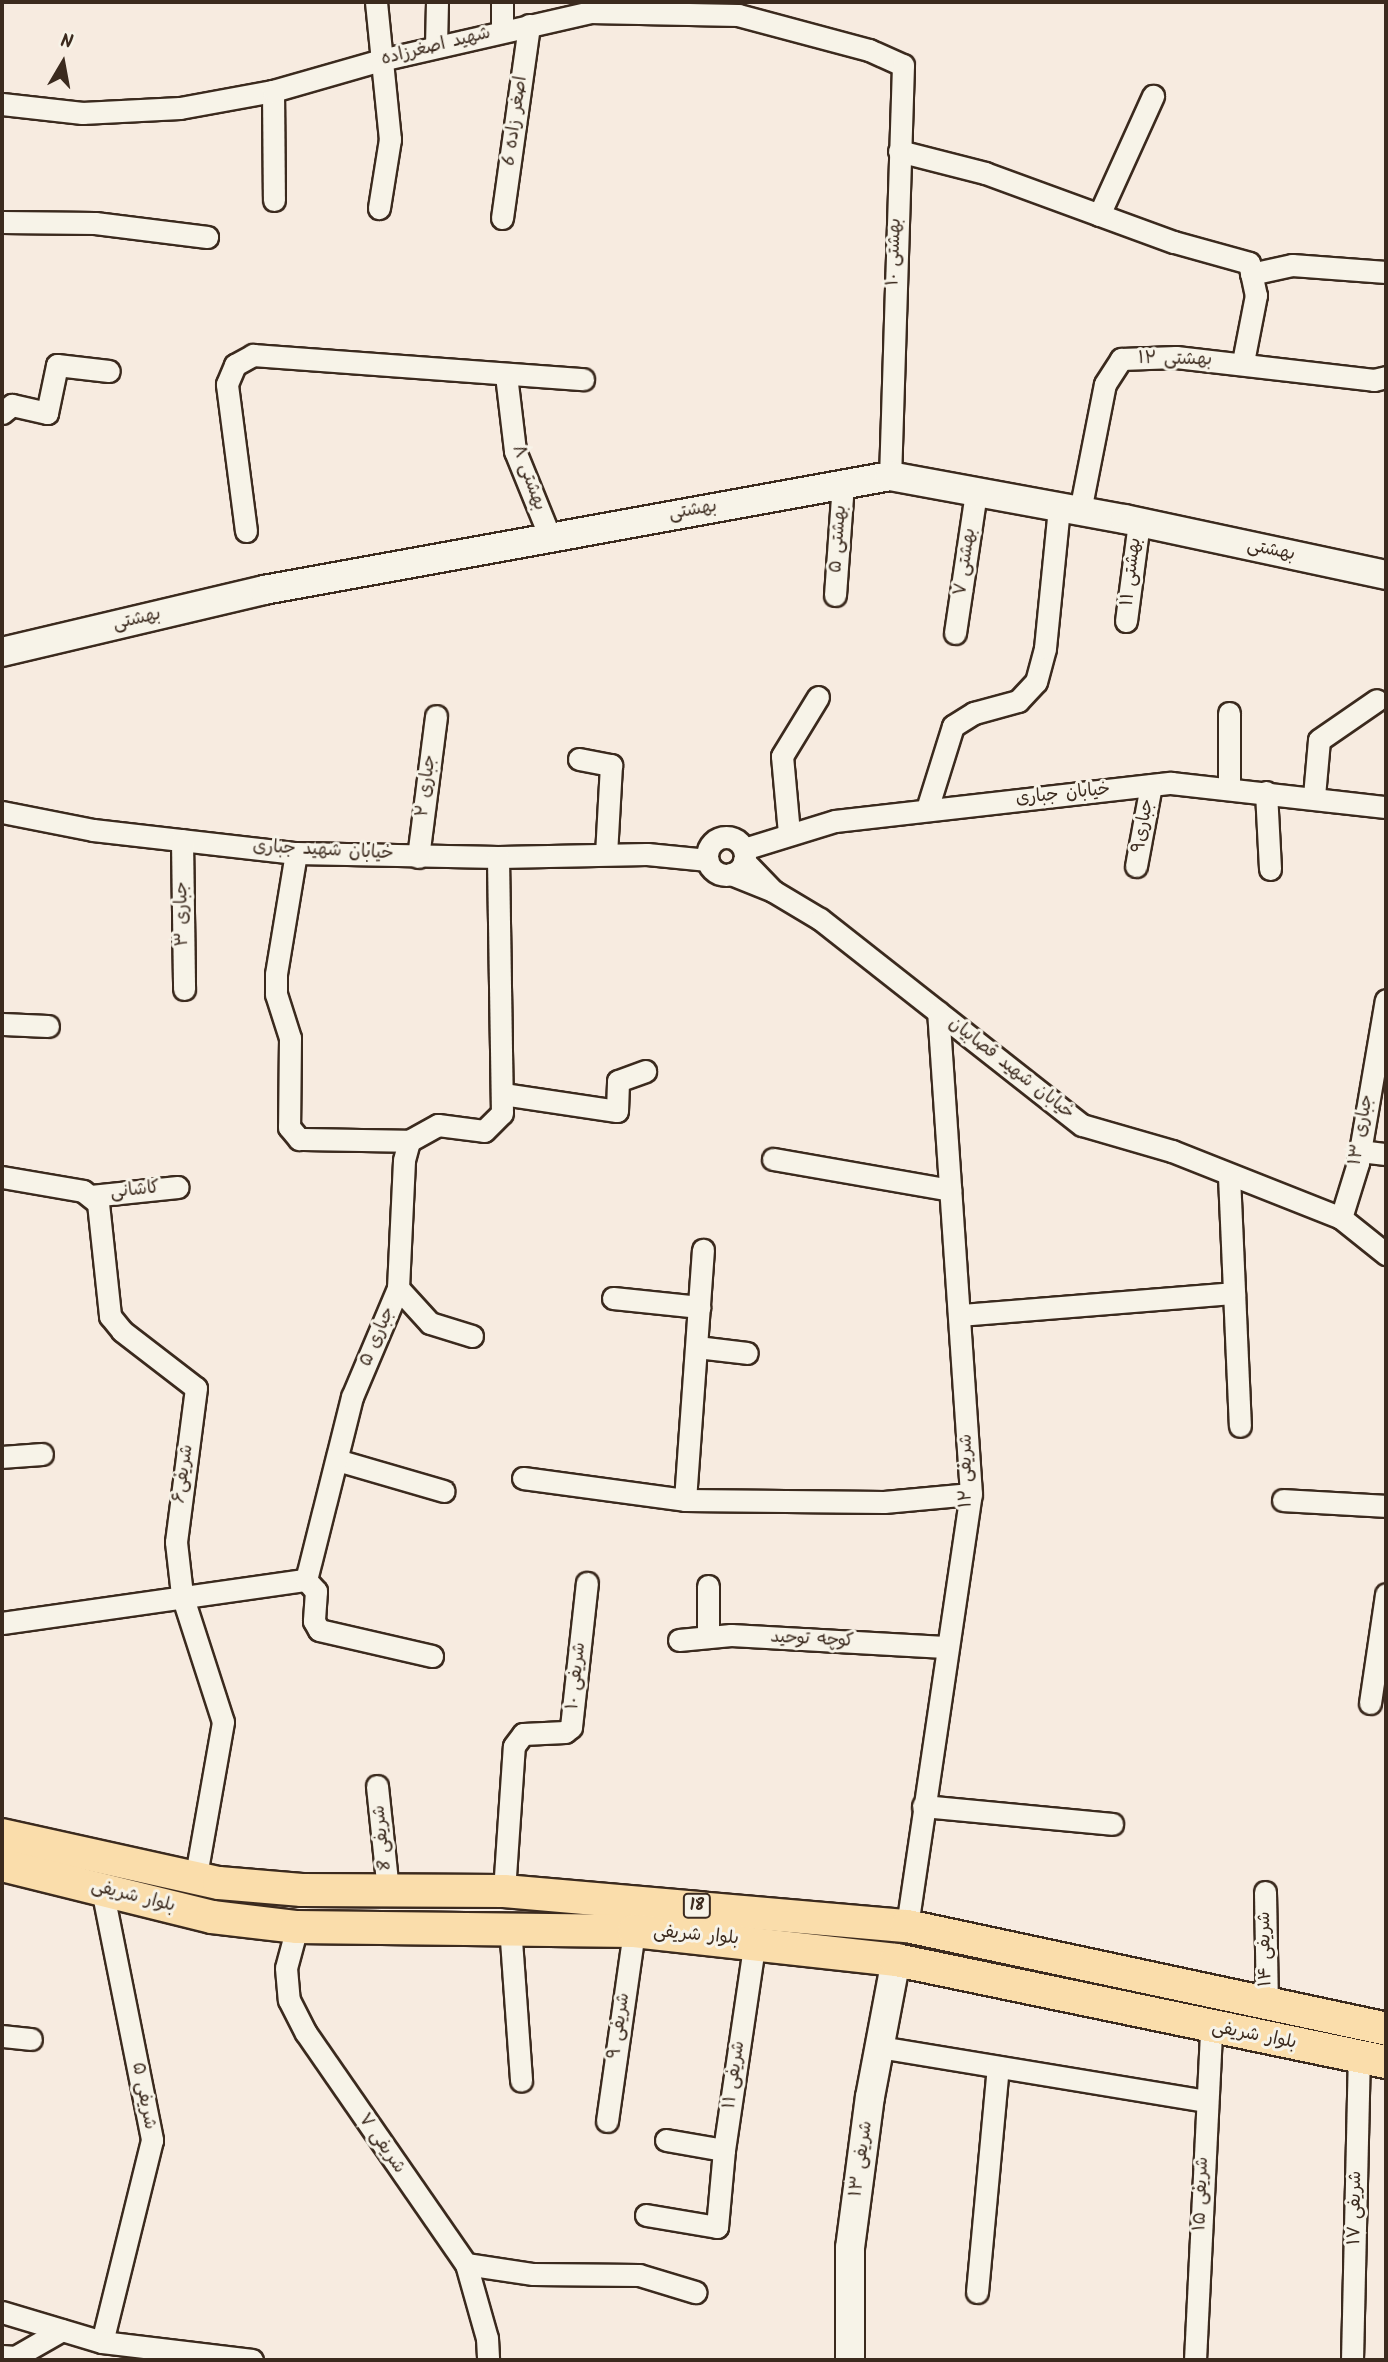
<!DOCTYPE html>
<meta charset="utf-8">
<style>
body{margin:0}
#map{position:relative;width:1388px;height:2362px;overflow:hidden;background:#f7ebe0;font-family:Kalam,"Playpen Sans Arabic",sans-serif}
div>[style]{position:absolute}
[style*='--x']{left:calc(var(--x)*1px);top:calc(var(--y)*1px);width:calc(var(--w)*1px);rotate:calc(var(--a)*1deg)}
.roads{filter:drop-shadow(2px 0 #3b2a1e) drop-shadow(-2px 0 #3b2a1e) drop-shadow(0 2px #3b2a1e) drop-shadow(0 -2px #3b2a1e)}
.street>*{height:21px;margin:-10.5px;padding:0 10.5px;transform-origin:10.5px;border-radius:10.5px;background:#f7f3e8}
.street>.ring{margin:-10.5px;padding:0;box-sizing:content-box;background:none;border:21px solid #f7f3e8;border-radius:50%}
.secondary>*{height:28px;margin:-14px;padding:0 14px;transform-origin:14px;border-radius:14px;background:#f7f3e8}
.primary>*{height:32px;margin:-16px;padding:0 16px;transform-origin:16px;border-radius:16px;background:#faddab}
span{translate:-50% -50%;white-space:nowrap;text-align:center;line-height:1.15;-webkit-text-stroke:6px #f7f3e8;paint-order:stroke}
.shield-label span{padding:2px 5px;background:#f7f3e8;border:2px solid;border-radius:5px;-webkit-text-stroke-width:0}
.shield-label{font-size:16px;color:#3b2a1e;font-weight:700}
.street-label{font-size:18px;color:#3b2a1e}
.frame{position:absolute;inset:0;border:4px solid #3b2a1e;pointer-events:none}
.north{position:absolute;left:28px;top:28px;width:70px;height:70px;-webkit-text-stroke:5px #f7f3e8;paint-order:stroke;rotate:10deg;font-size:19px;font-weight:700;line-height:28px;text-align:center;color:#3b2a1e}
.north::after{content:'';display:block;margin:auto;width:24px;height:32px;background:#3b2a1e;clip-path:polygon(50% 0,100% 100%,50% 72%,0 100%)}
</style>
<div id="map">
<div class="roads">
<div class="street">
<div style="--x:376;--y:2;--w:138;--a:84.2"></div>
<div style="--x:390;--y:139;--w:70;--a:99.1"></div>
<div style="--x:502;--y:2;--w:28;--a:90"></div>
<div style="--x:436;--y:46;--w:44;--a:-88.7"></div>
<div style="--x:273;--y:91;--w:109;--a:89.5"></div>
<div style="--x:2;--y:104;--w:81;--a:6.4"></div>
<div style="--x:82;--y:113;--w:98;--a:-2.9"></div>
<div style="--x:180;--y:108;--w:95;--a:-10.4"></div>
<div style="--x:273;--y:91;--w:112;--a:-16"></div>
<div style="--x:381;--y:60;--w:214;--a:-12.9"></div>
<div style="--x:590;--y:12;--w:148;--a:1.2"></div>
<div style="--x:738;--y:15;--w:136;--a:15"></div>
<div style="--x:869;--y:50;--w:37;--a:24"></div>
<div style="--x:903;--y:65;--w:411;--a:91.8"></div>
<div style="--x:899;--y:151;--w:89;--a:14.3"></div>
<div style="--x:985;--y:173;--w:201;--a:20.1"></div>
<div style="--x:1174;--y:242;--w:78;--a:15.6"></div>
<div style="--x:1249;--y:263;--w:33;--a:78"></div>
<div style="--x:1256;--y:295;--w:68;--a:101"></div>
<div style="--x:1099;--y:215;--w:131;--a:-65.6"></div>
<div style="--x:502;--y:218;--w:195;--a:-82"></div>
<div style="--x:2;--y:222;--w:93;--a:0.6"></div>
<div style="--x:95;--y:223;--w:113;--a:7.1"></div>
<div style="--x:1251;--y:274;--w:42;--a:-12.4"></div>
<div style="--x:1292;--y:265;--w:94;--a:4.3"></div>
<div style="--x:506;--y:375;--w:77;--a:83.2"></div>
<div style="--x:515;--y:451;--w:93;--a:67.9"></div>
<div style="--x:2;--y:413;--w:13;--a:-39"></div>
<div style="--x:12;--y:405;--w:36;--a:13"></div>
<div style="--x:47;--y:413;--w:49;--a:-78.2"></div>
<div style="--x:57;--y:365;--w:52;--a:6.6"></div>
<div style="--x:1080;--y:511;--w:129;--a:-78.9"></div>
<div style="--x:1105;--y:384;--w:30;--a:-57"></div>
<div style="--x:1121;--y:359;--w:55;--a:-2.1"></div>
<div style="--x:1176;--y:357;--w:199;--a:6.6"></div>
<div style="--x:1374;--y:380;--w:12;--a:-14"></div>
<div style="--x:246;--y:531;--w:148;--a:-97.4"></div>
<div style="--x:227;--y:384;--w:21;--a:-67"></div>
<div style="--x:235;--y:365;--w:21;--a:-29"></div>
<div style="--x:253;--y:355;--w:331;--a:4.2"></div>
<div style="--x:835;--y:595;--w:112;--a:-85.9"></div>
<div style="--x:1126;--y:621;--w:100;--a:-82.5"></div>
<div style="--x:955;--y:633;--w:143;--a:-81.5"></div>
<div style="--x:1229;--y:713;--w:76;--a:90"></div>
<div style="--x:579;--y:759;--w:33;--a:11"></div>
<div style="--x:611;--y:765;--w:89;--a:93.2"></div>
<div style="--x:1266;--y:792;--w:77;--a:87"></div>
<div style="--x:1314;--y:796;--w:56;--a:-84.9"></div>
<div style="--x:1319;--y:740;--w:70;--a:-34.6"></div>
<div style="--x:927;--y:809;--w:87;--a:-72.6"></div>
<div style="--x:953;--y:726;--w:25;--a:-32"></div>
<div style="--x:974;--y:713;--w:46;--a:-15.3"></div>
<div style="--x:1018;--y:701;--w:26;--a:-47"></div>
<div style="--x:1036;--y:682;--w:35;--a:-75"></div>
<div style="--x:1045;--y:648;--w:142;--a:-84.3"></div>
<div style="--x:2;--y:812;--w:93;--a:11.2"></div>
<div style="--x:93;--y:830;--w:204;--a:6.5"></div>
<div style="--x:296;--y:853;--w:202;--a:1.1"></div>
<div style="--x:498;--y:857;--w:149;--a:-1.2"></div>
<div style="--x:647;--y:854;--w:61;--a:5.6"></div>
<div style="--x:789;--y:833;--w:77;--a:-95.2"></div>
<div style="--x:782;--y:756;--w:69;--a:-58.6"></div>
<div class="ring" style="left:707px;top:837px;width:17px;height:17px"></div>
<div style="--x:182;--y:840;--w:149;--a:89.2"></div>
<div style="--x:744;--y:849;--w:95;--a:-17.1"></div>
<div style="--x:835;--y:821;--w:338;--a:-6.5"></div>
<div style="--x:1171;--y:783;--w:216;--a:6.4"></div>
<div style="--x:296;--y:853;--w:123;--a:99.4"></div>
<div style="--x:276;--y:974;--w:20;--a:90"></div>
<div style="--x:276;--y:994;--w:46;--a:72.3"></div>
<div style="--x:290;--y:1038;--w:89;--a:90.6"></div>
<div style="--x:289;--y:1127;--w:16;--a:50"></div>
<div style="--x:299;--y:1139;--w:110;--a:1"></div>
<div style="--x:418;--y:857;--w:142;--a:-82.7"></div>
<div style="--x:1136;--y:866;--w:82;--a:-79.5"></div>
<div style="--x:731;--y:874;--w:45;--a:22"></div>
<div style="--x:773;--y:891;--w:42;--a:-134"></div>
<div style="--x:773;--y:891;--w:55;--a:30.8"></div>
<div style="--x:820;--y:919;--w:333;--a:38.2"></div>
<div style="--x:1082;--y:1125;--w:94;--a:16.1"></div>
<div style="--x:1172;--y:1151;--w:182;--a:21.6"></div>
<div style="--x:1341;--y:1218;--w:58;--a:38.7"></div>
<div style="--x:2;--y:1024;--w:46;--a:2.5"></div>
<div style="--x:503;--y:1094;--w:115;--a:8.5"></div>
<div style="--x:617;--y:1111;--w:30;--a:-88"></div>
<div style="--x:618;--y:1081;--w:29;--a:-20"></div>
<div style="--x:1360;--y:1151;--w:26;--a:7"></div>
<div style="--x:773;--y:1159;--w:180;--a:9.9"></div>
<div style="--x:1229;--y:1176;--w:250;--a:87.5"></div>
<div style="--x:2;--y:1177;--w:82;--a:9.8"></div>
<div style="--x:83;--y:1191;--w:19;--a:39"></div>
<div style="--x:98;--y:1203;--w:114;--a:83.9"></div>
<div style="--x:110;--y:1316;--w:19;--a:51"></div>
<div style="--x:122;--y:1331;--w:93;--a:37.6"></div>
<div style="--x:196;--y:1388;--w:155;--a:97.4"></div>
<div style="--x:176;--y:1542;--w:53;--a:83.5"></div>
<div style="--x:182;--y:1595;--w:133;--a:72.1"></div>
<div style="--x:223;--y:1722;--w:160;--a:100"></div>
<div style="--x:91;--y:1196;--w:87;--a:-5.9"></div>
<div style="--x:1341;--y:1218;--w:58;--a:-72.8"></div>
<div style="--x:1358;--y:1163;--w:165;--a:-80.3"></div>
<div style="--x:398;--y:1288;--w:47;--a:47.6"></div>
<div style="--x:430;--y:1323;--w:44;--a:17.2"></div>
<div style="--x:613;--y:1298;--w:87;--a:5.9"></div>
<div style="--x:960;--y:1315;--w:275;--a:-4.6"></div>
<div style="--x:697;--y:1347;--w:50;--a:6.8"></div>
<div style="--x:2;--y:1457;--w:40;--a:-4.3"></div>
<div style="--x:337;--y:1460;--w:111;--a:16.2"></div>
<div style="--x:523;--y:1478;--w:163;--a:7.7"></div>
<div style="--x:685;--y:1500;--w:199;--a:0.6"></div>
<div style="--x:884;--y:1502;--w:87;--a:-5.3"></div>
<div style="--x:685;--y:1500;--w:251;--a:-85.9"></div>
<div style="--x:1283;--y:1500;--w:103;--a:3.3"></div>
<div style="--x:306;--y:1580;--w:15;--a:48"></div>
<div style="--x:316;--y:1591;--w:30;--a:94"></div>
<div style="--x:314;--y:1621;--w:10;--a:61"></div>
<div style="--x:319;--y:1630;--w:116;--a:13"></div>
<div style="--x:708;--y:1586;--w:51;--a:90"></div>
<div style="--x:2;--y:1623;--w:307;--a:-8.1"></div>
<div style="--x:306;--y:1580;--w:189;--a:-75.9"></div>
<div style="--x:352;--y:1397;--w:118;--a:-67.1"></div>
<div style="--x:398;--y:1288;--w:128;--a:-87.3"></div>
<div style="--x:404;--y:1160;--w:20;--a:-75"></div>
<div style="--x:409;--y:1141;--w:33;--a:-29"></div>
<div style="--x:438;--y:1125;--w:46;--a:7.4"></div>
<div style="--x:484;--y:1131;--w:25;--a:-45"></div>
<div style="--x:502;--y:1113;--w:256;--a:-90.9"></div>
<div style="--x:679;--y:1640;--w:52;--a:-5.5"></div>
<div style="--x:731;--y:1635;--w:214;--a:3.2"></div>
<div style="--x:1370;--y:1703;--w:110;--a:-81.6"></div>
<div style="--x:377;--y:1786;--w:105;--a:84"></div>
<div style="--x:923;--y:1806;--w:190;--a:5.4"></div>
<div style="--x:102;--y:1889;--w:256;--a:78.7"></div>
<div style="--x:152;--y:2140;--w:208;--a:103.9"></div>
<div style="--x:504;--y:1891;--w:145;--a:-86.1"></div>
<div style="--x:514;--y:1746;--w:15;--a:-53"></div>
<div style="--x:523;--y:1734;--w:42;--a:-2.7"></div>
<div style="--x:565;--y:1732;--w:8;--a:-40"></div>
<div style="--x:571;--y:1727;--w:145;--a:-83.7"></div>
<div style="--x:1265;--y:1892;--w:114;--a:89"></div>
<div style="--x:510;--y:1926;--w:155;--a:85.9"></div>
<div style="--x:907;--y:1926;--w:437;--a:-81.6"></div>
<div style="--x:971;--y:1494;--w:483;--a:-93.9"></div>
<div style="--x:297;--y:1927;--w:42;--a:105"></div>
<div style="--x:286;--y:1968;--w:32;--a:85"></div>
<div style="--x:289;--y:2000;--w:37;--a:63"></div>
<div style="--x:306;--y:2033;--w:281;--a:55.3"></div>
<div style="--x:466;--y:2264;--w:77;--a:74.2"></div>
<div style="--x:487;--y:2338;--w:22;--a:87"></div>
<div style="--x:2;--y:2036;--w:29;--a:6"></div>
<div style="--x:880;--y:2047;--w:330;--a:9.4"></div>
<div style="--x:607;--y:2121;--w:192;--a:-81.9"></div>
<div style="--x:666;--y:2140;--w:59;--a:9.8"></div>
<div style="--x:724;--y:2150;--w:211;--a:-81.6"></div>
<div style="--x:646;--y:2215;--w:72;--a:9.6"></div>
<div style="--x:717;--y:2227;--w:77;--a:-84.8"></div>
<div style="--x:466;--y:2264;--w:68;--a:8.5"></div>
<div style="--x:533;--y:2274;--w:106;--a:0.5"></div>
<div style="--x:639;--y:2275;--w:59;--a:16.9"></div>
<div style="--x:977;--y:2292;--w:226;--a:-84.7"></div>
<div style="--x:2;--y:2312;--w:104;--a:16.7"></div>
<div style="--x:102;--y:2342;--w:151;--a:6.8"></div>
<div style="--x:2;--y:2356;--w:13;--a:4"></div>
<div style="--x:15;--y:2357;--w:54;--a:-29.9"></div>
<div style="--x:1195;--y:2360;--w:333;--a:-87.2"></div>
<div style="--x:1352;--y:2360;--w:304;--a:-88.7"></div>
</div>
<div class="secondary">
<div style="--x:2;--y:652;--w:269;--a:-13.3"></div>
<div style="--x:264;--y:590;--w:636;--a:-10.32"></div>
<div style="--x:890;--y:476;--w:239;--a:10.4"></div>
<div style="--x:1125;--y:519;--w:267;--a:12.1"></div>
<div style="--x:850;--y:2360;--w:112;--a:-90"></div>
<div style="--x:850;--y:2248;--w:152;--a:-82.5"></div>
<div style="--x:870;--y:2097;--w:139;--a:-79.3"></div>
</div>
<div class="primary">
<div style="--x:2;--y:1835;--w:222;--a:12.5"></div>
<div style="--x:219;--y:1883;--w:83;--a:4.8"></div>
<div style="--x:302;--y:1890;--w:202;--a:0.3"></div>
<div style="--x:504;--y:1891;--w:405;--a:5"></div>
<div style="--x:907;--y:1926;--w:490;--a:12.1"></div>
<div style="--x:2;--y:1865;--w:216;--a:13.9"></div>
<div style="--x:212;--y:1917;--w:86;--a:6.7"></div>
<div style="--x:297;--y:1927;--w:337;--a:0.7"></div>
<div style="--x:634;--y:1931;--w:264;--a:6.3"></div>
<div style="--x:896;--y:1960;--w:501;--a:11.76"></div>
</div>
</div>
<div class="shield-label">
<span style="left:697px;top:1906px">18</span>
</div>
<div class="street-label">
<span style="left:436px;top:47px;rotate:-14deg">شهید اصغرزاده</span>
<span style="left:516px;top:121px;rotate:-82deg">اصغر زاده 6</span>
<span style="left:895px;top:252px;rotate:-88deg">بهشتی ۱۰</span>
<span style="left:1175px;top:360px;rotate:1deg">بهشتی ۱۲</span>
<span style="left:528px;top:478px;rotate:70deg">بهشتی ۸</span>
<span style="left:693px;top:511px;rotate:-10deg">بهشتی</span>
<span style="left:839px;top:539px;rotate:-86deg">بهشتی ۵</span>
<span style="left:1271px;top:551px;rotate:12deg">بهشتی</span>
<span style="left:966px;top:562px;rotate:-82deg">بهشتی ۷</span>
<span style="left:1132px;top:572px;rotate:-83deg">بهشتی ۱۱</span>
<span style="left:137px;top:620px;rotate:-13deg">بهشتی</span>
<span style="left:427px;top:786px;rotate:-83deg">جباری ۲</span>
<span style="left:1063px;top:795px;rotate:-6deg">خیابان جباری</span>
<span style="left:1144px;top:826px;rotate:-80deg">جباری۹</span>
<span style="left:323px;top:851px;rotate:3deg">خیابان شهید جباری</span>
<span style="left:183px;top:914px;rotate:-91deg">جباری ۳</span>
<span style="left:1011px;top:1069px;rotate:38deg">خیابان شهید قصابیان</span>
<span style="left:1362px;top:1130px;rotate:-80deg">جباری ۱۳</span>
<span style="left:135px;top:1191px;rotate:-6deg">کاشانی</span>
<span style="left:378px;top:1337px;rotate:-67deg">جباری ۵</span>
<span style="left:967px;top:1471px;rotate:-90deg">شریفی ۱۲</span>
<span style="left:184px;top:1474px;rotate:-82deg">شریفی۶</span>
<span style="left:812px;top:1640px;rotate:3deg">کوچه توحید</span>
<span style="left:577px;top:1676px;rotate:-84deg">شریفی ۱۰</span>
<span style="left:383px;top:1838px;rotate:-96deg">شریفی 8</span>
<span style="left:133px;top:1897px;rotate:14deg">بلوار شریفی</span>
<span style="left:696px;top:1936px;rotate:5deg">بلوار شریفی</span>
<span style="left:1266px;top:1949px;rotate:-91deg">شریفی ۱۴</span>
<span style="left:620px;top:2026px;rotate:-82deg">شریفی ۹</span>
<span style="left:1254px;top:2036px;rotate:11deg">بلوار شریفی</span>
<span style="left:735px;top:2075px;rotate:-82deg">شریفی ۱۱</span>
<span style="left:143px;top:2096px;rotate:79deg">شریفی ۵</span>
<span style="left:381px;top:2144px;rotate:55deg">شریفی ۷</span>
<span style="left:862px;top:2159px;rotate:-82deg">شریفی ۱۳</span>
<span style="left:1202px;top:2194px;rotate:-88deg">شریفی ۱۵</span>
<span style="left:1356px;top:2208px;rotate:-89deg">شریفی ۱۷</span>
</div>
<div class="frame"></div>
<div class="north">N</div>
</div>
